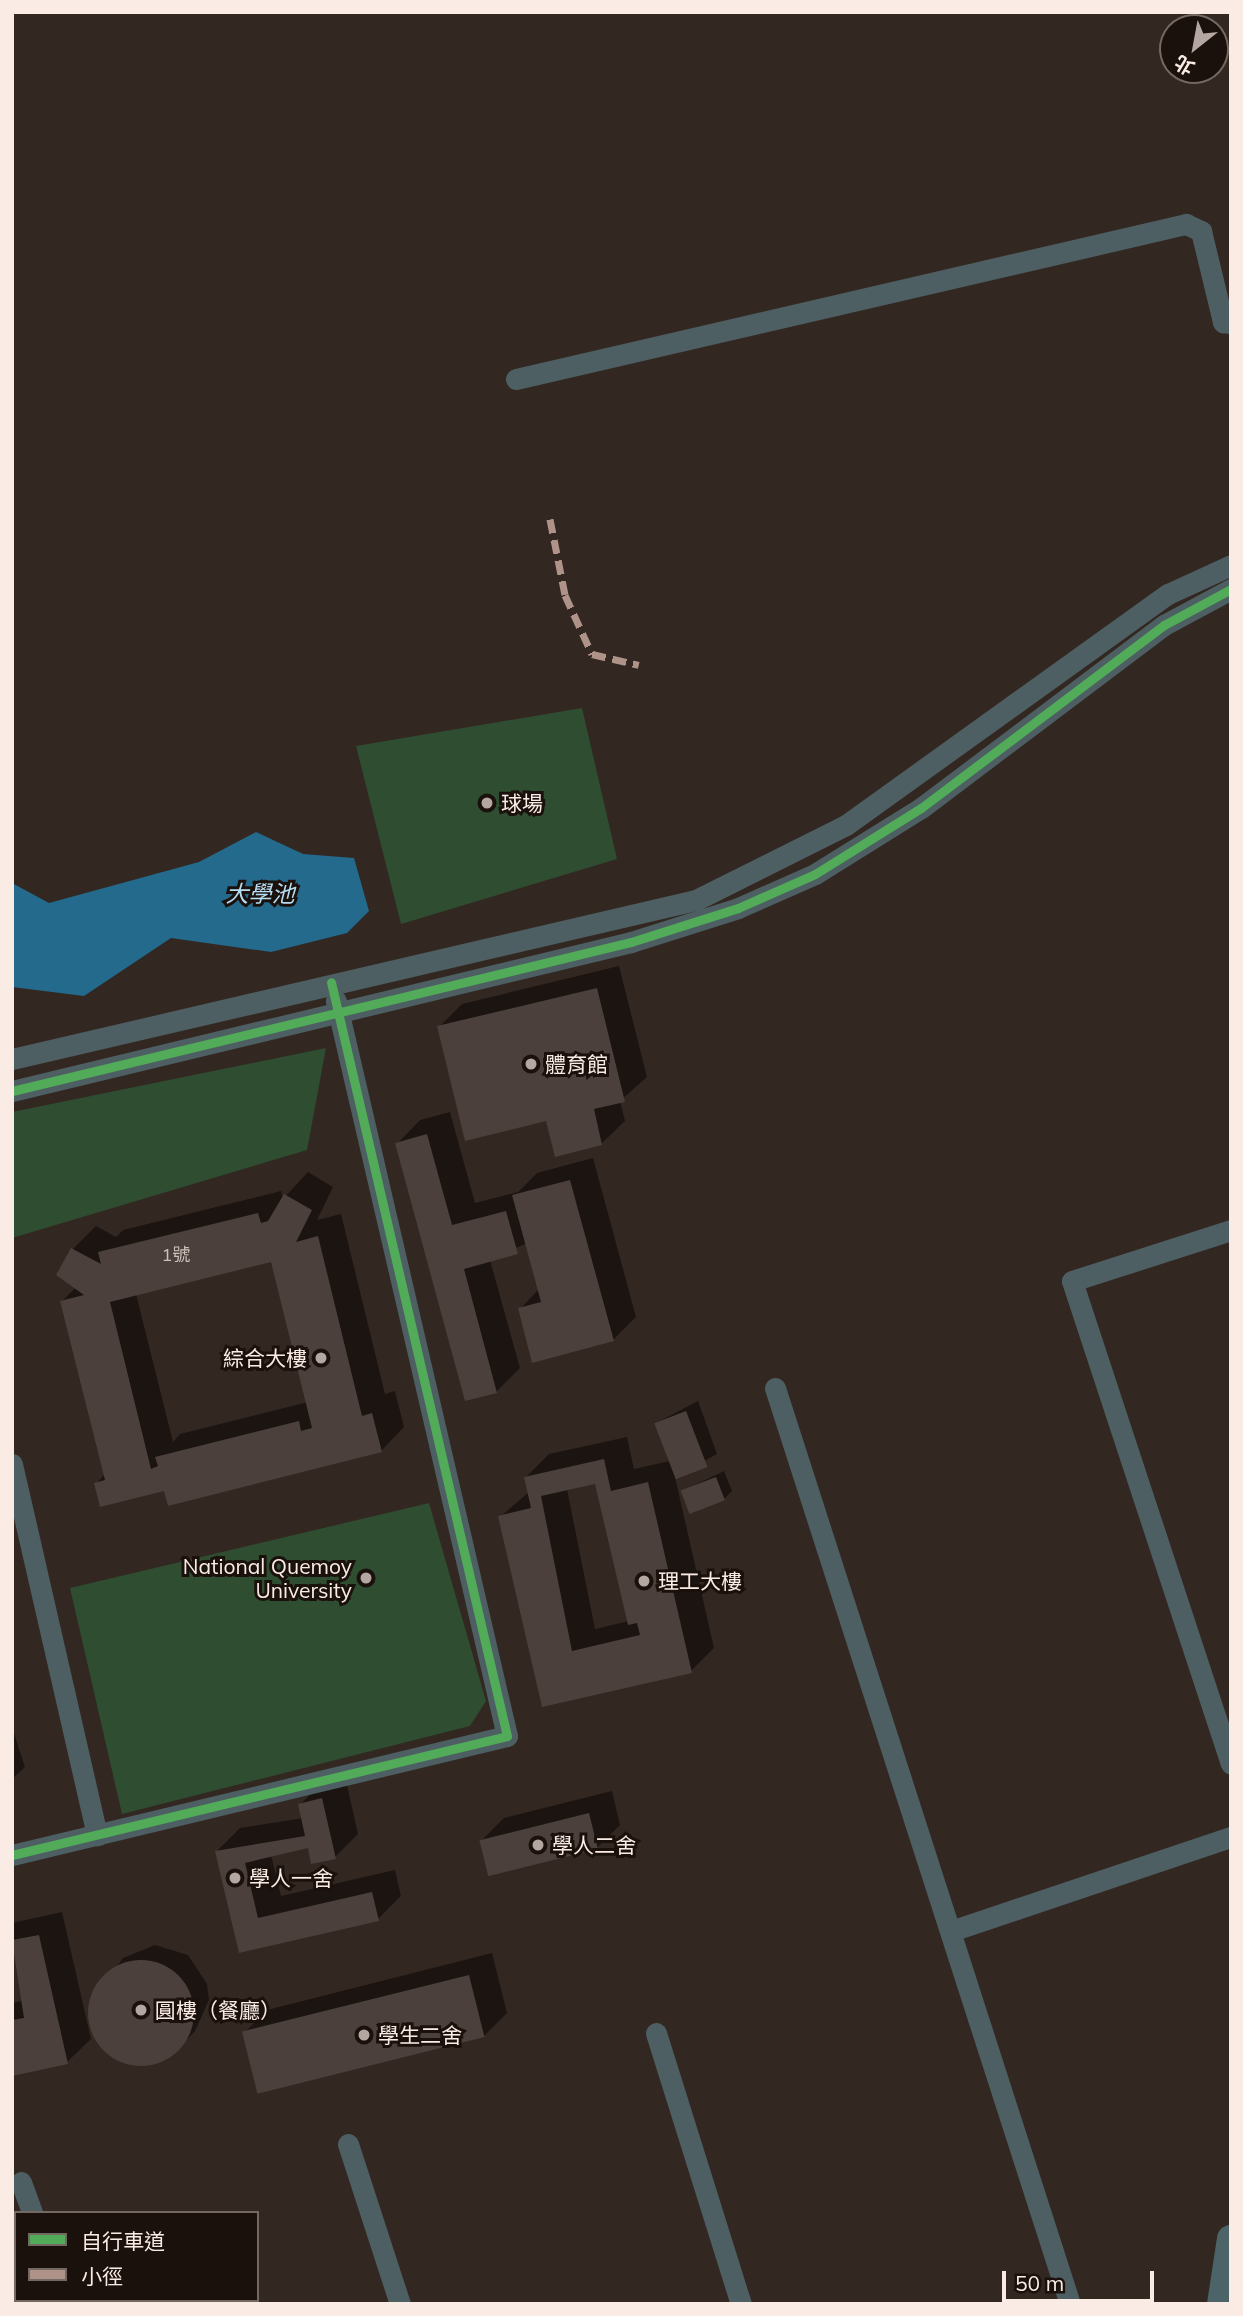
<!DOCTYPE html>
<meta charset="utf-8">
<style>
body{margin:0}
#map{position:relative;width:1243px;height:2316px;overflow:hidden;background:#332721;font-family:Mulish,"Noto Sans TC",sans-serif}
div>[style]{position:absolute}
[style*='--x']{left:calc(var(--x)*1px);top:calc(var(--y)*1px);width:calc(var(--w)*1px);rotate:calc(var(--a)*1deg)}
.green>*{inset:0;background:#2e4d31}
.water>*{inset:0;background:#236a8c}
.shadow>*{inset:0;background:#0007}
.building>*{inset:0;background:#4b403c;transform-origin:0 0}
.round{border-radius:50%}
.minor>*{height:21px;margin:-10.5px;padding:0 10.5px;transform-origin:10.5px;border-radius:10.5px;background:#4d5f62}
.major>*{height:28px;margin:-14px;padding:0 14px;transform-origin:14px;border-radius:14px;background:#4c6468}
.quiet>*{height:7px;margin-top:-3.5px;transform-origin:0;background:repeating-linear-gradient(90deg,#af9288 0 14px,transparent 0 21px)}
.cycleway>*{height:9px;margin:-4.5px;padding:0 4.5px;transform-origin:4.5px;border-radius:4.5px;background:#51ab58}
.dots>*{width:19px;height:19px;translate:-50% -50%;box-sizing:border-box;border:4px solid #1a110c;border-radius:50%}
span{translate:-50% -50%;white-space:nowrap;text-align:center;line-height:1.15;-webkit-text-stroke:6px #1a110c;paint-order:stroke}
.number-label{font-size:18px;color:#cec0ba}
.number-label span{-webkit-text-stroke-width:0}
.poi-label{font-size:21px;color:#faebe4}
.left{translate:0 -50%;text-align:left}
.right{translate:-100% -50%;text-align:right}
.water-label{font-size:23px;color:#b7ddf3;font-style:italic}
.frame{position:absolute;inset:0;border:14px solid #faebe4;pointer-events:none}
.legend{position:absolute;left:14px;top:2211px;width:245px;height:91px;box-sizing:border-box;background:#1a110c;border:2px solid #746862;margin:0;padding:9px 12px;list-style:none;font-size:21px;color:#faebe4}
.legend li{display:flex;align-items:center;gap:14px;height:35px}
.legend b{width:35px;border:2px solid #746862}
.north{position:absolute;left:1159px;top:14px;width:70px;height:70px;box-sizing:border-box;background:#1a110c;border:2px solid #746862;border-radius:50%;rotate:211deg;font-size:19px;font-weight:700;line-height:28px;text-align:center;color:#faebe4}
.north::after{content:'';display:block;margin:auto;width:24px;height:32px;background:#b4a6a0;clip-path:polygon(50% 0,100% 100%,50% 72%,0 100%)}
.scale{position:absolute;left:1002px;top:2271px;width:152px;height:32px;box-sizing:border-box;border:4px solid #faebe4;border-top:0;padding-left:9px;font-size:21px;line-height:24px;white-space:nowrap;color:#faebe4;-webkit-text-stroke:5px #1a110c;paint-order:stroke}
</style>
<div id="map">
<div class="green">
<div style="clip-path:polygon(582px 708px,617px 859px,401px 924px,356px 746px)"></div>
<div style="clip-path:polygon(326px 1048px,307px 1150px,12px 1238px,12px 1112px)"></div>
<div style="clip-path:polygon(429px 1503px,486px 1701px,470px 1726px,122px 1814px,70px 1588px)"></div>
</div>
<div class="water">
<div style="clip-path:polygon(256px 832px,303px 854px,354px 858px,369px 911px,347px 933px,271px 952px,171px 938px,84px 996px,12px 987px,12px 883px,49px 903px,199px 862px)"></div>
</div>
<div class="shadow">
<div style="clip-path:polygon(619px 966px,647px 1077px,620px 1101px,625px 1121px,601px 1144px,547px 1119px,439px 1027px,462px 1004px)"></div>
<div style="clip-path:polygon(450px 1112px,475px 1203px,518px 1192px,537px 1173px,593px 1158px,636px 1317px,613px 1340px,520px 1309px,539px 1289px,527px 1243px,490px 1260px,520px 1368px,496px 1392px,397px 1144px,420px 1120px)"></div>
<div style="clip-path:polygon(evenodd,308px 1172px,333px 1187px,317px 1220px,341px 1214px,385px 1394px,395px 1391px,404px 1427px,381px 1451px,166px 1488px,96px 1484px,105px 1474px,62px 1301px,76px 1287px,58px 1274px,73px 1249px,96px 1226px,116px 1237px,123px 1230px,281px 1191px,283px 1199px,308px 1172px,272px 1260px,308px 1402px,180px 1434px,173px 1442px,136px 1294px,272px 1260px)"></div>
<div style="clip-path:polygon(evenodd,698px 1401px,717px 1454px,675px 1477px,714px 1648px,691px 1671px,544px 1705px,500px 1517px,529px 1492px,526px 1477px,549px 1454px,627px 1437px,634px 1469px,670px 1461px,656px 1423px,698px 1401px,596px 1482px,629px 1621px,595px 1629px,567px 1489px,596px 1482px)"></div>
<div style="clip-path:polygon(724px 1471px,732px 1491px,724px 1499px,682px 1491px)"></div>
<div style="clip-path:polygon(12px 1727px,25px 1767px,12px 1779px)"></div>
<div style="clip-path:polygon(345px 1776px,358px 1834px,335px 1857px,309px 1846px,271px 1855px,281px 1896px,395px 1870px,401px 1896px,378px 1919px,241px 1951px,217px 1851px,240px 1828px,303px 1818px,300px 1805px,323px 1781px)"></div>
<div style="clip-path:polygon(612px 1791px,620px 1825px,597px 1848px,481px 1841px,504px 1818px)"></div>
<div style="clip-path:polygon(62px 1912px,91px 2039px,67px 2062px,12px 2075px,12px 2003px,22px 2001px,12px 1923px)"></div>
<div style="clip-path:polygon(155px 1945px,188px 1955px,207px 1984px,209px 2000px,195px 2031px,179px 2048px,150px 2064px,134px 2064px,104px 2049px,90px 2020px,90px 2004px,123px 1958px)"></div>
<div style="clip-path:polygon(492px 1953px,507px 2013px,484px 2036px,244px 2033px,267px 2010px)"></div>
</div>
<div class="building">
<div style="clip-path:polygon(597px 988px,625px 1102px,594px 1109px,602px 1145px,555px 1157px,546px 1121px,465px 1141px,437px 1026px)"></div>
<div style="clip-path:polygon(427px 1134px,452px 1225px,506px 1211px,518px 1254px,464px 1269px,497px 1393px,465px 1401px,395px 1143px)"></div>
<div style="clip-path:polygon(570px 1180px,614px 1341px,532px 1363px,518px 1308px,541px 1302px,512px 1195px)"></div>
<div style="clip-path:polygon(evenodd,284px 1194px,312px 1210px,296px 1242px,318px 1236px,362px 1416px,372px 1413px,382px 1452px,168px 1506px,164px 1491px,100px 1507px,94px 1483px,105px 1480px,60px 1301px,84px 1295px,56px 1275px,71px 1248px,101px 1264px,98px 1252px,258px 1213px,261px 1223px,268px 1221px,284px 1194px,271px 1262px,312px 1428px,301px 1431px,299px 1421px,155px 1457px,158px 1466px,151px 1469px,110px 1302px,271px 1262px)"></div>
<div style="left:686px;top:1411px;width:60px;height:34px;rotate:69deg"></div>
<div style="clip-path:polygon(evenodd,604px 1459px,611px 1491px,648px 1482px,692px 1673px,542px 1707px,498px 1516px,531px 1508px,524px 1477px,604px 1459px,595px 1484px,628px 1625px,637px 1623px,640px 1635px,572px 1651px,541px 1496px,595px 1484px)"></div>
<div style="left:716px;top:1477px;width:25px;height:38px;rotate:69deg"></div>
<div style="clip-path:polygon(322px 1798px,336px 1859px,311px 1864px,308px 1848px,245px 1863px,258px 1918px,372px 1892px,379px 1921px,239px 1953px,215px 1851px,305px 1836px,298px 1804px)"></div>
<div style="left:589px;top:1813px;width:37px;height:113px;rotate:76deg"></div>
<div style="clip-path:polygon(39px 1935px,68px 2064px,12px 2076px,12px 2020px,24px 2018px,12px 1940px)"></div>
<div class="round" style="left:88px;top:1960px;width:106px;height:106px"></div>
<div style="left:469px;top:1975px;width:64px;height:234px;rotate:76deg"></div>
</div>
<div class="minor">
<div style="--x:516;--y:379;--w:688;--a:-13.03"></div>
<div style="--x:1186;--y:224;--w:17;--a:25"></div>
<div style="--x:1201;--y:231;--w:94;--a:76.4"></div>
<div style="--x:1223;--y:322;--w:8;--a:7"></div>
<div style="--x:12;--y:1059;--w:702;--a:-13.09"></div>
<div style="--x:696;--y:900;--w:168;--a:-26.6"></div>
<div style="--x:846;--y:825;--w:396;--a:-35.7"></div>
<div style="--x:1168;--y:594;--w:69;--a:-24.7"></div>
<div style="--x:12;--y:1091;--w:637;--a:-13.53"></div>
<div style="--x:631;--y:942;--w:112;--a:-17.6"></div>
<div style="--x:738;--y:908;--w:84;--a:-23.8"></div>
<div style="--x:815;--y:874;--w:125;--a:-31.9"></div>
<div style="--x:921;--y:808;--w:304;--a:-37"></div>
<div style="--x:1164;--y:625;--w:76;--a:-28.2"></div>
<div style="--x:1231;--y:1230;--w:167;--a:162.2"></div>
<div style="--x:1072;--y:1281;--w:508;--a:71.78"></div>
<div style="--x:775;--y:1388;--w:962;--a:72.15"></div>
<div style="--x:12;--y:1464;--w:381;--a:77.1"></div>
<div style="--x:12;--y:1855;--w:509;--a:-13.52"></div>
<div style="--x:507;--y:1736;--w:755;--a:-103.1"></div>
<div style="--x:954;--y:1930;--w:292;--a:-18.6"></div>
<div style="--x:656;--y:2033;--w:284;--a:72.6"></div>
<div style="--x:348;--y:2144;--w:168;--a:72"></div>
<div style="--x:21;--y:2182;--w:33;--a:70"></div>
<div style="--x:62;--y:2300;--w:4;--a:76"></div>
</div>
<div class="major">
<div style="--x:1221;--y:2304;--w:66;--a:-81.3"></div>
</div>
<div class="quiet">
<div style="--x:550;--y:519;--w:77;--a:78.8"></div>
<div style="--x:565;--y:595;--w:65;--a:65.4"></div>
<div style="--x:592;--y:654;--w:48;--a:13.2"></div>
</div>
<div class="cycleway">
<div style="--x:12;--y:1091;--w:637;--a:-13.53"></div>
<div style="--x:631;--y:942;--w:112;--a:-17.6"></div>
<div style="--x:738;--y:908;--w:84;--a:-23.8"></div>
<div style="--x:815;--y:874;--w:125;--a:-31.9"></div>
<div style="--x:921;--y:808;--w:304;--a:-37"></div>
<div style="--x:1164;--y:625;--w:76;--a:-28.2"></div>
<div style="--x:12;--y:1855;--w:509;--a:-13.52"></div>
<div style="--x:507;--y:1736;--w:774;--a:-103.14"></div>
</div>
<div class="dots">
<div style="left:487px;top:803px;background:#b4a6a0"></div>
<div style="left:531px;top:1064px;background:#b4a6a0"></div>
<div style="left:321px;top:1358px;background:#b4a6a0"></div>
<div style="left:366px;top:1578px;background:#b4a6a0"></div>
<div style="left:644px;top:1581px;background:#b4a6a0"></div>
<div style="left:538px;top:1845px;background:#b4a6a0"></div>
<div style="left:235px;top:1878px;background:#b4a6a0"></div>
<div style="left:141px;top:2010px;background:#b4a6a0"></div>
<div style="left:364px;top:2035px;background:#b4a6a0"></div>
</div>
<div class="number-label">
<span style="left:176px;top:1255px">1號</span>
</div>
<div class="poi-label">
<span class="left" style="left:501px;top:803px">球場</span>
<span class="left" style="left:545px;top:1064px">體育館</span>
<span class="right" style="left:307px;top:1358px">綜合大樓</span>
<span class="right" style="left:352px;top:1578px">National Quemoy<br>University</span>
<span class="left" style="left:658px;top:1581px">理工大樓</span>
<span class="left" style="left:552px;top:1845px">學人二舍</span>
<span class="left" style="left:249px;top:1878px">學人一舍</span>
<span class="left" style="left:155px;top:2010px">圓樓（餐廳）</span>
<span class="left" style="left:378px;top:2035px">學生二舍</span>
</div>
<div class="water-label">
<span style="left:260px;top:894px">大學池</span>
</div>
<div class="frame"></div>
<ul class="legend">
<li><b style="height:9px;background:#51ab58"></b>自行車道</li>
<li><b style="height:9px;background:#af9288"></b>小徑</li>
</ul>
<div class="north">北</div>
<div class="scale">50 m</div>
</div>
